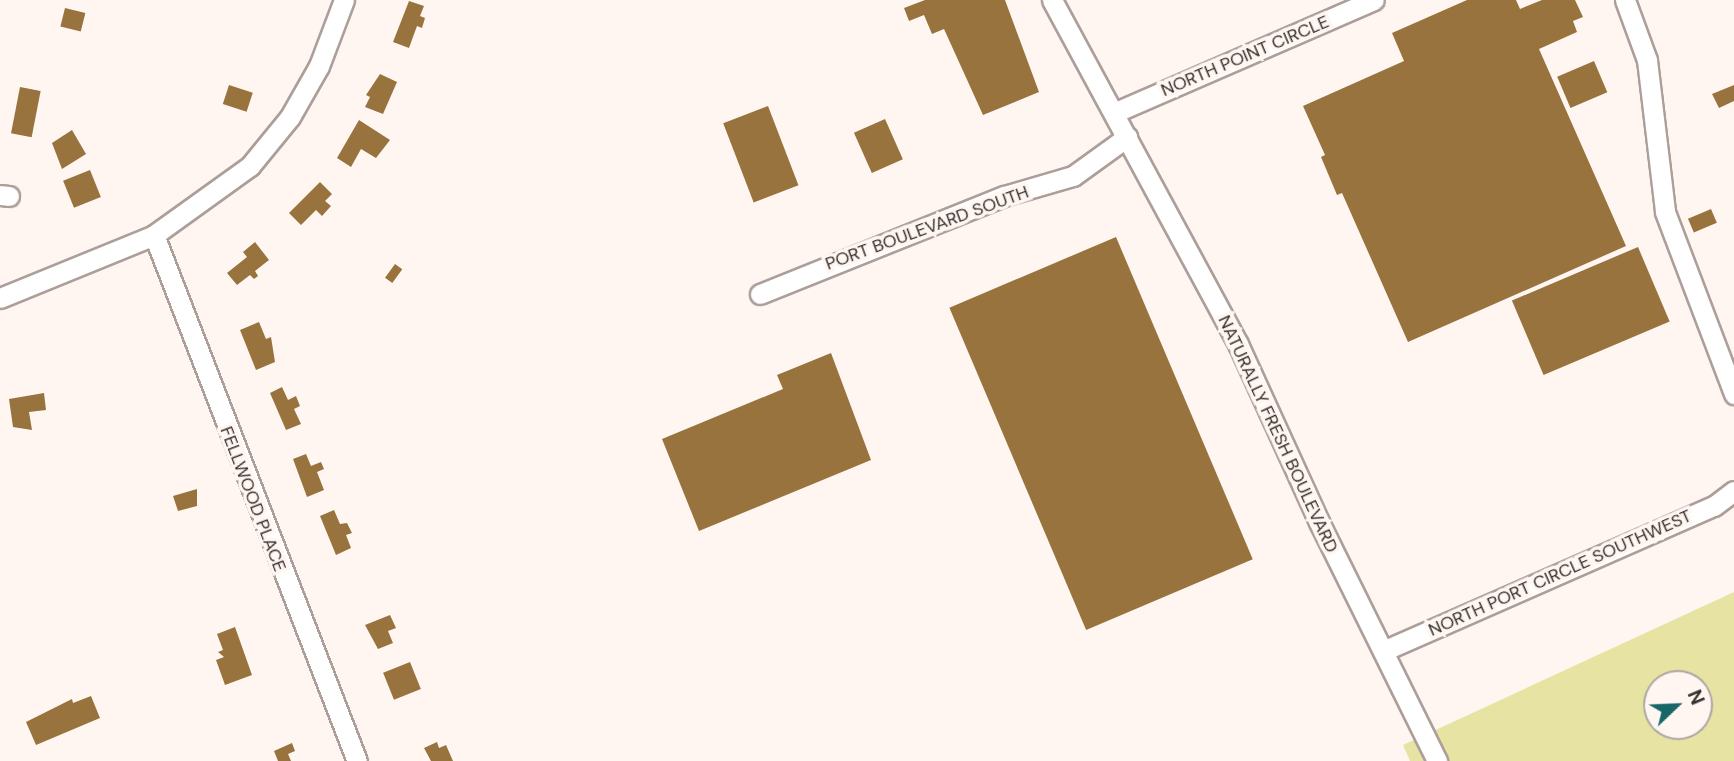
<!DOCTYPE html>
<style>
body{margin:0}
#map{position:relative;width:1734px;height:761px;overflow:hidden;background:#fff6f2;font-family:"DM Sans",sans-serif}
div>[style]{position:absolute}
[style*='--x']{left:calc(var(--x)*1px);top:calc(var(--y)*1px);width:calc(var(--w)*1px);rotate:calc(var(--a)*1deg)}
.green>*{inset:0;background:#e7e3a2}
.building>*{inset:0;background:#98733d;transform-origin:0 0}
.roads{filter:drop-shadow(2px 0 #ac9e99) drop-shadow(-2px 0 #ac9e99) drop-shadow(0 2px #ac9e99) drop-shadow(0 -2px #ac9e99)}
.minor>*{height:19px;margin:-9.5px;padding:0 9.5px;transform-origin:9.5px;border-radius:9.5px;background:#fff}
span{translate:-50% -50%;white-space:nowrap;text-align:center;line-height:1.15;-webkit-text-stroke:7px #fff6f2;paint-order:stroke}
.street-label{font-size:18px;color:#36312e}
.north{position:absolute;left:1643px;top:670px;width:70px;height:70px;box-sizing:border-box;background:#fff6f2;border:2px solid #afa7a4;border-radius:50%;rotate:67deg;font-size:19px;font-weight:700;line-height:28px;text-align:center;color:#36312e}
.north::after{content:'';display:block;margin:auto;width:24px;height:32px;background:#186768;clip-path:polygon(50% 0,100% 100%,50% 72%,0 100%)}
</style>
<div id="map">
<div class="green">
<div style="clip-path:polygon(evenodd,1734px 592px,1734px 761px,1410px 761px,1403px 745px,1734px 592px,1657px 684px,1699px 684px,1699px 726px,1657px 726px,1657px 684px)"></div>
</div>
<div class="building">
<div style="clip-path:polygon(925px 0,1005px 0,1039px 92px,983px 115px,944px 29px,932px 34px,924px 15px,909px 21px,904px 8px)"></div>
<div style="clip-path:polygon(1467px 0,1516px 0,1520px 9px,1542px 0,1575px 0,1583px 17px,1573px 21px,1577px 32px,1539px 49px,1626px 246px,1408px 342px,1342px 193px,1337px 195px,1321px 157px,1325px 155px,1303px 106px,1404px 61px,1392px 33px)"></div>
<div style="clip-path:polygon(409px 1px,424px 6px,420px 16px,425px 18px,422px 28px,417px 26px,409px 48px,393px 42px)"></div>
<div style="left:65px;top:8px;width:21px;height:19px;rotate:14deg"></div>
<div style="left:1594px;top:61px;width:34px;height:40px;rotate:67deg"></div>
<div style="clip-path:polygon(380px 74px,397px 82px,383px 114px,365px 107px,370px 97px,366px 95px)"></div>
<div style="left:229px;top:85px;width:25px;height:20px;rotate:18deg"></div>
<div style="clip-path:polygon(1734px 85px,1734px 101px,1719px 108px,1712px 94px)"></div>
<div style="left:20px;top:87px;width:21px;height:47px;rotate:11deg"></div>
<div style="left:768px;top:106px;width:85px;height:48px;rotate:69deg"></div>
<div style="left:885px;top:119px;width:44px;height:34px;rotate:66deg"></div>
<div style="clip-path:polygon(359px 120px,390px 140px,376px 158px,361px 149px,351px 167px,337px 158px)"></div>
<div style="clip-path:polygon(72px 130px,86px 154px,62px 169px,52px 143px)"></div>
<div style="left:90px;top:170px;width:29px;height:29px;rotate:68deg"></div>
<div style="clip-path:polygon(320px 182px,332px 194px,325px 201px,331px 206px,322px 216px,316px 210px,301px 225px,289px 213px)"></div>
<div style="left:1711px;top:209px;width:15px;height:25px;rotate:67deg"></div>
<div style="left:1116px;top:237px;width:350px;height:181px;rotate:67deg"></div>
<div style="clip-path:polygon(255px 242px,269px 260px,255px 271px,258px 276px,254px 279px,250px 275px,237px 285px,227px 273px,247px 257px,243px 252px)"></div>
<div style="left:1638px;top:247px;width:81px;height:137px;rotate:67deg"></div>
<div style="left:395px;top:264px;width:9px;height:17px;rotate:36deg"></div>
<div style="clip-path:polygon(259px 322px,266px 339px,271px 337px,275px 362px,256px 370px,240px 330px)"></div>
<div style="clip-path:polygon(831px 353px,871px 460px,699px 531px,662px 439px,783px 389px,777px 375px)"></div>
<div style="clip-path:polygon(282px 387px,288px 400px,296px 396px,300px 406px,294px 409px,301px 424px,286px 430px,270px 393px)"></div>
<div style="clip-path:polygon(44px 393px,46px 410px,29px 412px,32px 430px,13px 427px,9px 399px)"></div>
<div style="clip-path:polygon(306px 454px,311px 466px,321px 462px,324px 469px,317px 472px,324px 490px,307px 497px,293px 459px)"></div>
<div style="clip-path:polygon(197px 489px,197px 506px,178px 511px,173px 496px)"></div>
<div style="clip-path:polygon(334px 510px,340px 524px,347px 523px,352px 533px,346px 535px,351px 548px,336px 555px,320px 516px)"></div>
<div style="clip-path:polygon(390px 615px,396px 628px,388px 631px,393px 643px,378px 649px,365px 625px)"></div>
<div style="clip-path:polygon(235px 627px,252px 675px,225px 685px,216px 660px,224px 657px,218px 652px,223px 650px,217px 634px)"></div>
<div style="left:410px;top:662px;width:29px;height:29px;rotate:68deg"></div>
<div style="clip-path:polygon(91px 696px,100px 718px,36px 745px,26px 722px,72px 699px,73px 703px)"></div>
<div style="clip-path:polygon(437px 742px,439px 748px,446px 745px,453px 761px,431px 761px,424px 748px)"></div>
<div style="clip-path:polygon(292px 743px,295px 751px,288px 754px,291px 761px,278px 761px,274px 751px)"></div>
</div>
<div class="roads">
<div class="minor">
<div style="--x:1052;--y:0;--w:391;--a:61.6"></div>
<div style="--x:1238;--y:344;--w:196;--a:65.5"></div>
<div style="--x:1319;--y:522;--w:267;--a:63.7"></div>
<div style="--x:1625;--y:0;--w:64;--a:69.9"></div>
<div style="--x:1647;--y:60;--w:153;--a:83.2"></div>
<div style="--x:1665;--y:212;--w:195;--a:69.2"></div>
<div style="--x:1116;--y:112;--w:281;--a:-23.5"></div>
<div style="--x:0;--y:195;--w:9;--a:6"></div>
<div style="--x:154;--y:235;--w:564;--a:68.9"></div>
<div style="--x:760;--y:294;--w:263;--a:-21.9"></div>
<div style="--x:1004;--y:196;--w:72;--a:-16.2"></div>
<div style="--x:1073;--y:176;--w:67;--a:-35.8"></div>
<div style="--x:0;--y:298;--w:166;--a:-22.2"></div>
<div style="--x:154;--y:235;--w:118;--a:-35.7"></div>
<div style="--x:250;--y:166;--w:63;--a:-50.8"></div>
<div style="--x:290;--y:117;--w:59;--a:-60.4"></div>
<div style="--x:319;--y:66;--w:71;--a:-69.3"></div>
<div style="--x:1383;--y:651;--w:361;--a:-23.7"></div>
<div style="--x:1714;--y:506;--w:25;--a:-37"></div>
</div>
</div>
<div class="street-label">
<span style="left:1245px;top:56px;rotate:-23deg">NORTH POINT CIRCLE</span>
<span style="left:927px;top:228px;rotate:-20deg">PORT BOULEVARD SOUTH</span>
<span style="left:1278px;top:434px;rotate:65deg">NATURALLY FRESH BOULEVARD</span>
<span style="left:253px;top:499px;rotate:69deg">FELLWOOD PLACE</span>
<span style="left:1560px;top:573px;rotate:-24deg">NORTH PORT CIRCLE SOUTHWEST</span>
</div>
<div class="north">N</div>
</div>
